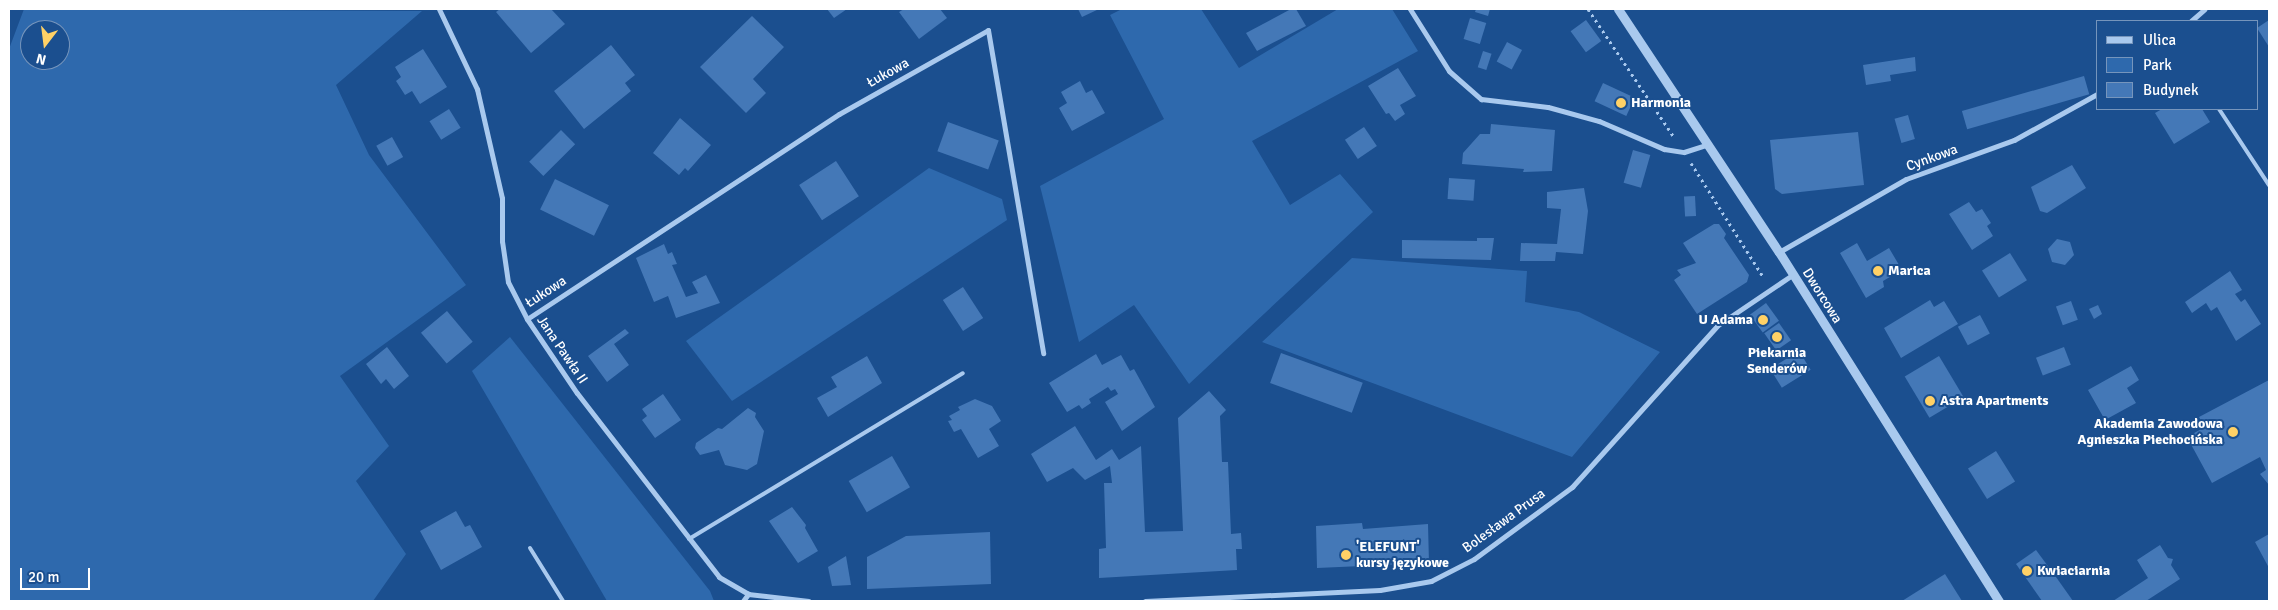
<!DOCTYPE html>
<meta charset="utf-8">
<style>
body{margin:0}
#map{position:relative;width:2278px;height:610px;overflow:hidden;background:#1b4f8f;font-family:Signika,sans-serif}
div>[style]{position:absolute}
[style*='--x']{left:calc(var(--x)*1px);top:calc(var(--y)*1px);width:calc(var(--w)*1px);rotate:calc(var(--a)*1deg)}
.green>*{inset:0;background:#2e69ad}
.building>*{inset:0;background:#4478b7;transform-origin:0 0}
.path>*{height:3px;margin-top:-1.5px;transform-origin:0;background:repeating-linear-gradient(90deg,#a9c9ee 0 2.5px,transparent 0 6.5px)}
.service>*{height:4px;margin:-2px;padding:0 2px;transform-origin:2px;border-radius:2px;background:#a9c9ee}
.minor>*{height:5px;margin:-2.5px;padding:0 2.5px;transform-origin:2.5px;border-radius:2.5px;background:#a9c9ee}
.tertiary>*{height:9px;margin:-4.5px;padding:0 4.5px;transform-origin:4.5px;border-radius:4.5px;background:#a9c9ee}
.dots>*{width:14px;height:14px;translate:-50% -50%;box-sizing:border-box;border:2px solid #1b4f8f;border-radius:50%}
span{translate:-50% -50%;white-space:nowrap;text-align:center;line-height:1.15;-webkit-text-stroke:4px #1b4f8f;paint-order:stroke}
.street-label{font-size:14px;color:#fff}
.poi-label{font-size:14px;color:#fff;font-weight:700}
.left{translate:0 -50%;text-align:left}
.right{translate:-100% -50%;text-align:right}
.frame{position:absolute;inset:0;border:10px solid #fff;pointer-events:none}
.legend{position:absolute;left:2096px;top:20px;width:162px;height:90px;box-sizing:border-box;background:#1b4f8f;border:1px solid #7695bc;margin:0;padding:6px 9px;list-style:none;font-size:15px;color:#fff}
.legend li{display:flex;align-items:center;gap:10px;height:25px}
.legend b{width:25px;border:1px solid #7695bc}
.north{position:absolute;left:20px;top:20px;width:50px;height:50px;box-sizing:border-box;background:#1b4f8f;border:1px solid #7695bc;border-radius:50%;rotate:195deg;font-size:14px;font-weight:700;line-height:20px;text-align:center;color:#fff}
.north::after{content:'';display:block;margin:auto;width:18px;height:22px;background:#ffd166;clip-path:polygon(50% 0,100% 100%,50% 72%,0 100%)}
.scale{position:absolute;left:20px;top:568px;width:70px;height:22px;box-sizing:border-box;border:2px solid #fff;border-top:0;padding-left:6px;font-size:15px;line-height:18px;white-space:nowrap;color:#fff;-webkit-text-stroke:4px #1b4f8f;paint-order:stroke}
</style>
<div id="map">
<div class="green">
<div style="clip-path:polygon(evenodd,24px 9px,422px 11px,336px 85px,369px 155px,466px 285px,340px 376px,389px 446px,356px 481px,406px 554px,373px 601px,9px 601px,9px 49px,24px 9px,30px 30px,60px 30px,60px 60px,30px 60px,30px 30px)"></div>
<div style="clip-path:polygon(1122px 9px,1201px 9px,1239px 68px,1338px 9px,1392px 9px,1418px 51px,1252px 141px,1290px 205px,1340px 174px,1373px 212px,1189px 384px,1134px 305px,1079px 342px,1040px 186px,1164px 119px,1110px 15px)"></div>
<div style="clip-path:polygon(929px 168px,1002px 199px,1007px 220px,732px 401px,686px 341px)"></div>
<div style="clip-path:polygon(1352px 258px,1527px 271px,1525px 302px,1579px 312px,1660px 352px,1572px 457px,1262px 342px)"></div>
<div style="clip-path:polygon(510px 337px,710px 591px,714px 601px,607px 601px,472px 371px)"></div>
</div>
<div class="building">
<div style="clip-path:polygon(500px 9px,551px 9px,565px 24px,531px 53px,496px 12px)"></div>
<div style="clip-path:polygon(827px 9px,847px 9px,834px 18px)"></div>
<div style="clip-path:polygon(904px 9px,940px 9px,947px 18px,919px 39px,899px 12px)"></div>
<div style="clip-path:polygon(1078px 9px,1099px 9px,1082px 17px)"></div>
<div style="clip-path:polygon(1291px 9px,1296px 9px,1306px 26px,1257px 51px,1246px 33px)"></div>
<div style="clip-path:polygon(1476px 9px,1490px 9px,1488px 16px,1475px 12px)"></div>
<div style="clip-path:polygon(752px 16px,784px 47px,753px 79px,766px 93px,746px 113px,700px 67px)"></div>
<div style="left:1470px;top:18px;width:17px;height:22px;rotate:17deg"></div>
<div style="left:1586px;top:20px;width:26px;height:19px;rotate:54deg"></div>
<div style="clip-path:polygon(2269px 20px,2269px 47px,2257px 28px)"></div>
<div style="left:1507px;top:42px;width:17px;height:22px;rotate:28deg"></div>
<div style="clip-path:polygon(611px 45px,635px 75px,625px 83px,631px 91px,584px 129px,554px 91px)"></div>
<div style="clip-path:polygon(423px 49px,447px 87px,420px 104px,412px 91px,405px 95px,396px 81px,401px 77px,395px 67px)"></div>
<div style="left:1483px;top:51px;width:9px;height:17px;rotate:18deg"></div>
<div style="clip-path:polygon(1915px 57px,1916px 71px,1890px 75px,1891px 81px,1866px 85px,1863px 65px)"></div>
<div style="clip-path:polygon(1398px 68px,1416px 96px,1400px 105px,1405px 114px,1395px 121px,1389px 113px,1386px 114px,1368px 86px)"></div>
<div style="left:2084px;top:76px;width:19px;height:127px;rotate:74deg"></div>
<div style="clip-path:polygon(1080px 81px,1086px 93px,1092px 90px,1105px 113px,1072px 131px,1059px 108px,1067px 103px,1061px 92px)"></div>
<div style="left:1603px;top:83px;width:35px;height:20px;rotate:25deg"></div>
<div style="left:449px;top:109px;width:22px;height:23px;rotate:58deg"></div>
<div style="clip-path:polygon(2162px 109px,2202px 109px,2210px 122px,2174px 144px,2155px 113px)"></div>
<div style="left:1908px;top:115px;width:25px;height:14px;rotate:74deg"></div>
<div style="clip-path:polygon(680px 118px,711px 145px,688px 171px,685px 168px,679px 175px,653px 153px)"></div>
<div style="left:948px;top:122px;width:54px;height:31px;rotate:20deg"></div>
<div style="clip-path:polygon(1491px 124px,1555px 130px,1552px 171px,1523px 172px,1524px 169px,1462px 164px,1463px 153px,1480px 134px,1490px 134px)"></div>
<div style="left:1364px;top:127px;width:23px;height:23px;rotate:56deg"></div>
<div style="left:561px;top:130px;width:20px;height:45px;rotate:45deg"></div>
<div style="clip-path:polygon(1858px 132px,1864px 185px,1782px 194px,1775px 189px,1770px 140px)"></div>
<div style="left:392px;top:137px;width:23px;height:18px;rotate:61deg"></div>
<div style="left:1633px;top:150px;width:18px;height:34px;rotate:16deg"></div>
<div style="left:836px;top:161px;width:42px;height:44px;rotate:57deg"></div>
<div style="clip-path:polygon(2072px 165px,2086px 188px,2047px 213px,2040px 211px,2031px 187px)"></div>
<div style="left:1449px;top:178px;width:26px;height:21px;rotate:4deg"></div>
<div style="left:555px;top:179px;width:60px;height:34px;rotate:26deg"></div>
<div style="clip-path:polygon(1584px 188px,1588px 211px,1583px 254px,1556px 252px,1555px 261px,1520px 261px,1521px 243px,1557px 244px,1561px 209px,1547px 208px,1547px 192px)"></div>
<div style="left:1695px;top:196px;width:20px;height:11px;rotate:87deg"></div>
<div style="clip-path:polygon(1969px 202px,1976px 212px,1982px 209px,1991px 223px,1987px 226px,1993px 236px,1972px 250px,1949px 214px)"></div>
<div style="clip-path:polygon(1714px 224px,1719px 224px,1726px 234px,1724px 238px,1749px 275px,1747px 282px,1697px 314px,1674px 280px,1681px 275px,1677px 270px,1696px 263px,1683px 243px)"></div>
<div style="clip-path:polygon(1477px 238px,1494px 238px,1491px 260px,1402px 258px,1402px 240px,1477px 241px)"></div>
<div style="clip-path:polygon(2057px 239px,2070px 242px,2074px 255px,2065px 265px,2052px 262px,2048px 249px)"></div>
<div style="clip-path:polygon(1857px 243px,1867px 261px,1889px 248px,1902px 270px,1883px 281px,1884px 287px,1866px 298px,1840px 253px)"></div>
<div style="clip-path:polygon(664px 244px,668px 254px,672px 252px,677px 264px,672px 265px,686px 297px,698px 293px,692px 282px,706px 275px,720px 303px,676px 318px,668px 296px,654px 302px,636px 258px)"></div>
<div style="left:2010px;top:253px;width:32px;height:33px;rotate:58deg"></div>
<div style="clip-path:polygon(2230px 271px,2242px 290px,2235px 294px,2241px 302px,2245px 299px,2261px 324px,2236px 341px,2217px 307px,2211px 311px,2206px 303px,2192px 313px,2185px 302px)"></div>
<div style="left:963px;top:287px;width:37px;height:24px;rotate:57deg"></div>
<div style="clip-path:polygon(1930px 300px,1934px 307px,1944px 301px,1958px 324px,1901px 358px,1884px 328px)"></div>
<div style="left:2071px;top:301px;width:20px;height:16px;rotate:70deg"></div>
<div style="left:1766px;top:303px;width:22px;height:20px;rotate:54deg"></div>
<div style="clip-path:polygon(2098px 305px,2102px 314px,2094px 319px,2089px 309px)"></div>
<div style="left:447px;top:311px;width:40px;height:34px;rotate:50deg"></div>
<div style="left:1980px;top:315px;width:21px;height:25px;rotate:62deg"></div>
<div style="left:1779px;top:323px;width:21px;height:18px;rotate:55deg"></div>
<div style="clip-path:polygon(625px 329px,629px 333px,614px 344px,629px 365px,607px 382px,588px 356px)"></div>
<div style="clip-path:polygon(387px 347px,409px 376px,394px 389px,386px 379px,381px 384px,366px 364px)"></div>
<div style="left:2064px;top:347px;width:19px;height:30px;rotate:69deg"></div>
<div style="left:1799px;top:351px;width:22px;height:34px;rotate:58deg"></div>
<div style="left:1281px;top:353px;width:87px;height:32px;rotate:20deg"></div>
<div style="clip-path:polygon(1096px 354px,1102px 365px,1121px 355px,1130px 371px,1134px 369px,1155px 407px,1122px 431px,1105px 402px,1118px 394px,1115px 389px,1111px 391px,1108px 387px,1089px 399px,1091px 403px,1082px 409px,1079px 405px,1067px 412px,1049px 383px)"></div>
<div style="clip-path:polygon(867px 356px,882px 383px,828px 417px,817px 398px,837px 387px,831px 377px)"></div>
<div style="left:1939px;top:356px;width:48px;height:40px;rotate:59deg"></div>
<div style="clip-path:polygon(2131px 366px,2139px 380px,2127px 388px,2136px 403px,2105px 420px,2088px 390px)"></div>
<div style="clip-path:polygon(2269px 380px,2269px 485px,2260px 474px,2266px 470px,2260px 457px,2212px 483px,2187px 437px,2205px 427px,2199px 417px)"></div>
<div style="clip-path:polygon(1209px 391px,1226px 410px,1220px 416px,1222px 462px,1228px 462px,1231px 534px,1241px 533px,1242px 549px,1236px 549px,1237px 570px,1099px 578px,1099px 549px,1106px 548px,1104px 483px,1112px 483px,1110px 466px,1085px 480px,1073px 468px,1047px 482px,1031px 454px,1075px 426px,1096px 460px,1112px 449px,1119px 460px,1141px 446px,1145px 532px,1183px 531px,1178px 418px)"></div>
<div style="clip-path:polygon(663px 394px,681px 420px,655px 438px,642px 420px,647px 416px,642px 409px)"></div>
<div style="clip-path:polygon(975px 399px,992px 406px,1001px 421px,989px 429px,999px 446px,978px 458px,961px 429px,954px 432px,948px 421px,952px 420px,949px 416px,960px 410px,958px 407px)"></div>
<div style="clip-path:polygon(748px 408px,756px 413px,755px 417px,764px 431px,757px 464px,747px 470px,725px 465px,719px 450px,700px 455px,695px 448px,696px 443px,718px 428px,722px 429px)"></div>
<div style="left:1996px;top:451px;width:36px;height:33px;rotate:58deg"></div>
<div style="left:892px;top:456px;width:36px;height:50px;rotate:60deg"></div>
<div style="clip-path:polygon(792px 507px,806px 525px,805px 528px,818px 551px,798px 563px,769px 521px)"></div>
<div style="clip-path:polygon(456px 511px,465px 527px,470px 525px,482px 547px,441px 570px,420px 531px)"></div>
<div style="clip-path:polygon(1362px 523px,1363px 529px,1428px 524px,1429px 563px,1317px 568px,1316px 526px)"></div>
<div style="clip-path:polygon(990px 532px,991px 584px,867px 589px,867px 557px,906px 536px)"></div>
<div style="clip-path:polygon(2269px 534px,2269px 568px,2255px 542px)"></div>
<div style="clip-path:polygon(2160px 545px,2168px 558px,2173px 559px,2171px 565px,2180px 579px,2146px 601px,2113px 601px,2148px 578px,2137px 560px)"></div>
<div style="clip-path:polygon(2036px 550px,2056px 577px,2073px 601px,2042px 601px,2016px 564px)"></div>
<div style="clip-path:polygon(846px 556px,851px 585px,832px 586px,828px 567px)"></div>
<div style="clip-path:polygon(1945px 574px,1962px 601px,1902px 601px)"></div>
</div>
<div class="path">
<div style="--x:1588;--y:9;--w:154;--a:56.1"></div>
<div style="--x:1691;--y:163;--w:136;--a:57.6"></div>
</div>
<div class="service">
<div style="--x:2219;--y:109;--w:91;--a:56.7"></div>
<div style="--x:689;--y:539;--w:320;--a:-31.2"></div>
<div style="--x:530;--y:548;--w:62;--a:58.1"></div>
</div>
<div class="minor">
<div style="--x:439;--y:9;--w:89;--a:64.6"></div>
<div style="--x:477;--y:89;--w:112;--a:77.1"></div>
<div style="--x:502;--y:198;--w:43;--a:90"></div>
<div style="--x:502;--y:241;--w:41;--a:81.7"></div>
<div style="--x:508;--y:282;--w:42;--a:62.8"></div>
<div style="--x:527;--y:319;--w:89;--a:56"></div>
<div style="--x:577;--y:393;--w:232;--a:52.3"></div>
<div style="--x:719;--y:577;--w:34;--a:30"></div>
<div style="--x:748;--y:594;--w:61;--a:6.5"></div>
<div style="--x:1410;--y:9;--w:73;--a:57.8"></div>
<div style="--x:1449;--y:71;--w:43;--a:41.2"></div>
<div style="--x:1481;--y:99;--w:67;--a:6.8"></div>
<div style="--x:1548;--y:107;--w:53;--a:15.4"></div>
<div style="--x:1599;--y:121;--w:71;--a:23.3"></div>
<div style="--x:1664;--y:149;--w:20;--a:9"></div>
<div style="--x:1684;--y:152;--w:25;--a:-18"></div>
<div style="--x:2191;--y:21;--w:18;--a:-41"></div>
<div style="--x:1779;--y:252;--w:146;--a:-29.9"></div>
<div style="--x:1906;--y:179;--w:115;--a:-19.9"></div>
<div style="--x:2014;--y:140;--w:95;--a:-29"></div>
<div style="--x:527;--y:319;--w:373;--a:-33.3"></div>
<div style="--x:839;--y:114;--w:171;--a:-29.4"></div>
<div style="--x:988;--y:30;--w:328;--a:80.3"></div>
<div style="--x:743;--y:601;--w:9;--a:-54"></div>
<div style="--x:1145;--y:601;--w:235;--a:-2.7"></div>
<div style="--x:1380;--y:590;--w:52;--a:-10"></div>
<div style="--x:1431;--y:581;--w:48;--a:-27.1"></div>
<div style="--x:1474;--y:559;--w:122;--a:-36.3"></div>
<div style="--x:1572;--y:487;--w:218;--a:-48"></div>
<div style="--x:1718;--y:325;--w:89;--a:-34"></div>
</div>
<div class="tertiary">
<div style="--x:1618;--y:9;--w:291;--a:56.5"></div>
<div style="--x:1779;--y:252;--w:413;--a:57.8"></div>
</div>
<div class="dots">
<div style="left:1621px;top:103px;background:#ffd166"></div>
<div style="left:1878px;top:271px;background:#ffd166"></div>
<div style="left:1763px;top:320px;background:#ffd166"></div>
<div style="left:1777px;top:337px;background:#ffd166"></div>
<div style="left:1930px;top:401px;background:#ffd166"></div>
<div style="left:2233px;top:432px;background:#ffd166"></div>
<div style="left:1346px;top:555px;background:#ffd166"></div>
<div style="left:2027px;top:571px;background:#ffd166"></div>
</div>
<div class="street-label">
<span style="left:888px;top:73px;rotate:-29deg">Łukowa</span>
<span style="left:1932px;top:158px;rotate:-20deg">Cynkowa</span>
<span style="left:546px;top:292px;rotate:-33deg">Łukowa</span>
<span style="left:1822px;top:296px;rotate:58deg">Dworcowa</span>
<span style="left:562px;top:350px;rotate:56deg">Jana Pawła II</span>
<span style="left:1504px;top:521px;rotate:-36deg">Bolesława Prusa</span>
</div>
<div class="poi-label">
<span class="left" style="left:1631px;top:103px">Harmonia</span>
<span class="left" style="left:1888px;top:271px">Marica</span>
<span class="right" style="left:1753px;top:320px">U Adama</span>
<span style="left:1777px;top:361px">Piekarnia<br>Senderów</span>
<span class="left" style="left:1940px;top:401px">Astra Apartments</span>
<span class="right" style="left:2223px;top:432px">Akademia Zawodowa<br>Agnieszka Piechocińska</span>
<span class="left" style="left:1356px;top:555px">'ELEFUNT'<br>kursy językowe</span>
<span class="left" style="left:2037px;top:571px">Kwiaciarnia</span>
</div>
<div class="frame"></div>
<ul class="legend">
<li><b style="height:6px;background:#a9c9ee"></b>Ulica</li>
<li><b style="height:14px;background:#2e69ad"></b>Park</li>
<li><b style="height:14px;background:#4478b7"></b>Budynek</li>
</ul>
<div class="north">N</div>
<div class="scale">20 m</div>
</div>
